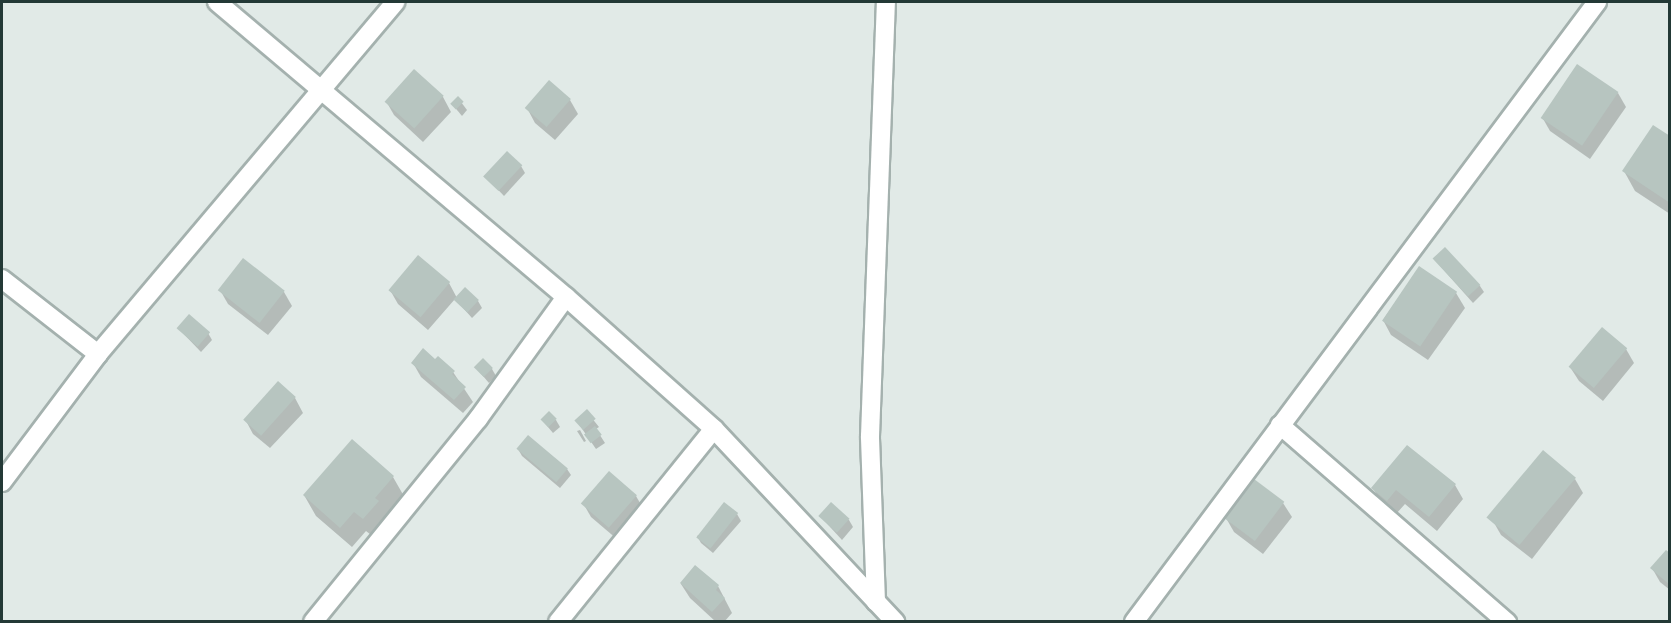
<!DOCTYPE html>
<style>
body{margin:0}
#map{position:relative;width:1671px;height:623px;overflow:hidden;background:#e1eae7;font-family:Lato,sans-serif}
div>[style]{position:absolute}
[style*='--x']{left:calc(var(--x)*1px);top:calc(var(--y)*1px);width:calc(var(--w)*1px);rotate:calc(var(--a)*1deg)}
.shadow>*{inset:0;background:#0003}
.building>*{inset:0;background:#b7c5c0;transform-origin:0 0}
.roads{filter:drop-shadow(2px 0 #a4b1ae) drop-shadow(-2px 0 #a4b1ae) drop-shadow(0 2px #a4b1ae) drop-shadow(0 -2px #a4b1ae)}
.minor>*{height:18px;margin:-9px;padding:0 9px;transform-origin:9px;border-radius:9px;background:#fff}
span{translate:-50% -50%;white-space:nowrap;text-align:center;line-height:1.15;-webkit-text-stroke:4.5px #f1f7f5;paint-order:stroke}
.frame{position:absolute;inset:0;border:3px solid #233936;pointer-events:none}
</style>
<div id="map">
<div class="shadow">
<div style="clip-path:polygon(414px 71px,443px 97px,451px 112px,423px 142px,394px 115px,386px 101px)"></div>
<div style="clip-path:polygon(1618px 93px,1626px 107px,1590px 159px,1550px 131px,1542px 117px)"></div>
<div style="clip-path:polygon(458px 98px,467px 110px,462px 116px,452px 104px)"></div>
<div style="clip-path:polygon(570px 100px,578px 114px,555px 140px,535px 123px,527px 108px)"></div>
<div style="clip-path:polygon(1670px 138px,1670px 214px,1635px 191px,1624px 171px)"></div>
<div style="clip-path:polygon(521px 166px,525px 173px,504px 196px,486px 177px)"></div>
<div style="clip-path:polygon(1434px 259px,1480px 286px,1484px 292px,1473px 303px)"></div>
<div style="clip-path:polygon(1419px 268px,1456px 293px,1465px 308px,1428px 360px,1391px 335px,1383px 320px)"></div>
<div style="clip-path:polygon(449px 283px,457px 298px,478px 301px,482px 308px,472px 318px,455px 299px,428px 330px,398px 304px,390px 290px)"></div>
<div style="clip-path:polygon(220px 290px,284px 292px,292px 306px,268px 335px,228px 304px)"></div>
<div style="clip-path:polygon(178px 328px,208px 333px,212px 340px,201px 352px)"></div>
<div style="clip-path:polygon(1626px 349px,1634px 363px,1603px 401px,1579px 381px,1570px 367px)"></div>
<div style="clip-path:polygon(413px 363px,453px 372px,473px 402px,463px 413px,421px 377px)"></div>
<div style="clip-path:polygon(476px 368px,492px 369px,496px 376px,489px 383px)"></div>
<div style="clip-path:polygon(278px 383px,295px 398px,303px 413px,270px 448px,253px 434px,245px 419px)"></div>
<div style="clip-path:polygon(587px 412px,599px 427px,596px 429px,605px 443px,596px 449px,576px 420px)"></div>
<div style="clip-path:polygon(542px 420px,556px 420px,560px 427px,553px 433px)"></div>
<div style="clip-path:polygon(580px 430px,586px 441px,584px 442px,577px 431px)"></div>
<div style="clip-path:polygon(352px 441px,393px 477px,405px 498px,375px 538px,366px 531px,352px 547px,316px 516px,304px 495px)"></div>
<div style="clip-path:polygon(518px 449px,567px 469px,571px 475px,560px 488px,522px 456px)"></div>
<div style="clip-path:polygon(609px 473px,636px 496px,644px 510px,618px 540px,591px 517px,583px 503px)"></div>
<div style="clip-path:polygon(1575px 479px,1583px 493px,1532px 559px,1501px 535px,1493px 521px)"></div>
<div style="clip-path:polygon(1455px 485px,1463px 499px,1437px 531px,1405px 504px,1396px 514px,1381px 502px,1373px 488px)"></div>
<div style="clip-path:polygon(1283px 503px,1292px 517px,1263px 554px,1234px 532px,1226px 518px)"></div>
<div style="clip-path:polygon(737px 514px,741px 521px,713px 553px,701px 543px,697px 536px)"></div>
<div style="clip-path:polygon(820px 516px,849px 520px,853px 527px,842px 540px)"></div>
<div style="clip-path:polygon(1670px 555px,1670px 590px,1660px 582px,1652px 568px)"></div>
<div style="clip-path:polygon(681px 584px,718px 586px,732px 613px,724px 622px,716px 622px,690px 598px)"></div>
</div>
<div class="building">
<div style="left:1577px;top:64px;width:50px;height:65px;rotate:34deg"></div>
<div style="left:414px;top:69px;width:40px;height:44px;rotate:42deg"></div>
<div style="left:549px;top:80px;width:29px;height:37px;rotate:41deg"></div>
<div style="left:458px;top:96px;width:8px;height:11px;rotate:45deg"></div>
<div style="clip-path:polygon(1653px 125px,1670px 136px,1670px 203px,1622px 171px)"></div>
<div style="left:507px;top:151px;width:21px;height:35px;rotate:43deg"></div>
<div style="left:1445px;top:247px;width:52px;height:17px;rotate:47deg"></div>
<div style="left:418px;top:255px;width:42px;height:46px;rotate:40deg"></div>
<div style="left:243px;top:258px;width:53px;height:41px;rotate:38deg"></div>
<div style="left:1419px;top:266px;width:46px;height:66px;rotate:34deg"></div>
<div style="left:465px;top:287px;width:19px;height:17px;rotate:43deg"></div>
<div style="left:189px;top:314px;width:28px;height:19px;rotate:41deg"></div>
<div style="left:1602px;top:327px;width:33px;height:52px;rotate:40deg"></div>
<div style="clip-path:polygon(423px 348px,435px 359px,438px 356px,455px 371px,452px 374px,466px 387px,454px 400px,411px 363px)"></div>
<div style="left:483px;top:358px;width:14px;height:13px;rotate:45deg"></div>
<div style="left:278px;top:381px;width:24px;height:52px;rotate:42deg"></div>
<div style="left:587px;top:409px;width:13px;height:17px;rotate:48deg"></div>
<div style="left:549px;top:411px;width:11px;height:12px;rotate:45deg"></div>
<div style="left:595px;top:426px;width:11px;height:14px;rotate:52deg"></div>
<div style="left:528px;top:435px;width:52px;height:18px;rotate:40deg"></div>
<div style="clip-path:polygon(352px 439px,394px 476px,375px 498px,379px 501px,363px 519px,354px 512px,340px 528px,303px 495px)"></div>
<div style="clip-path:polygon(1407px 445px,1456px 484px,1429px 517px,1396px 490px,1387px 501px,1371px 488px)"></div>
<div style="left:1543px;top:450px;width:43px;height:88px;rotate:40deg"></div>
<div style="left:609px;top:471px;width:37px;height:43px;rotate:41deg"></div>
<div style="left:1254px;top:479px;width:38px;height:49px;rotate:37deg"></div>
<div style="left:724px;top:502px;width:18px;height:45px;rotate:38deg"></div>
<div style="left:831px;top:502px;width:25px;height:19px;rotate:42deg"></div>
<div style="clip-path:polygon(1666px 550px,1670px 553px,1670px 585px,1650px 568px)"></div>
<div style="clip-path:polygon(695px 565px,719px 585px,716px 590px,725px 598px,712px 612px,680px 583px)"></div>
</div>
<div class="roads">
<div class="minor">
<div style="--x:217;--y:2;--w:457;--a:40.2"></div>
<div style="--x:566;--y:297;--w:198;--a:41.7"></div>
<div style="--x:714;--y:429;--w:265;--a:46.8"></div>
<div style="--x:2;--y:279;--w:122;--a:38"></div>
<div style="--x:1280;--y:425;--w:301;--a:41"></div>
<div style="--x:2;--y:482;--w:160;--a:-53.1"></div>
<div style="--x:98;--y:354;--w:461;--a:-49.8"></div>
<div style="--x:876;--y:602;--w:166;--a:-92.1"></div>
<div style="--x:870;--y:436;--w:434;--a:-87.9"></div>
<div style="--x:313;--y:622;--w:262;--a:-50.9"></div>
<div style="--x:478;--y:419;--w:150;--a:-54.2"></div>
<div style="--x:558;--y:622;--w:248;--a:-51.1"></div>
<div style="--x:1134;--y:622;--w:774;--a:-53.25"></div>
</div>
</div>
<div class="frame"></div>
</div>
